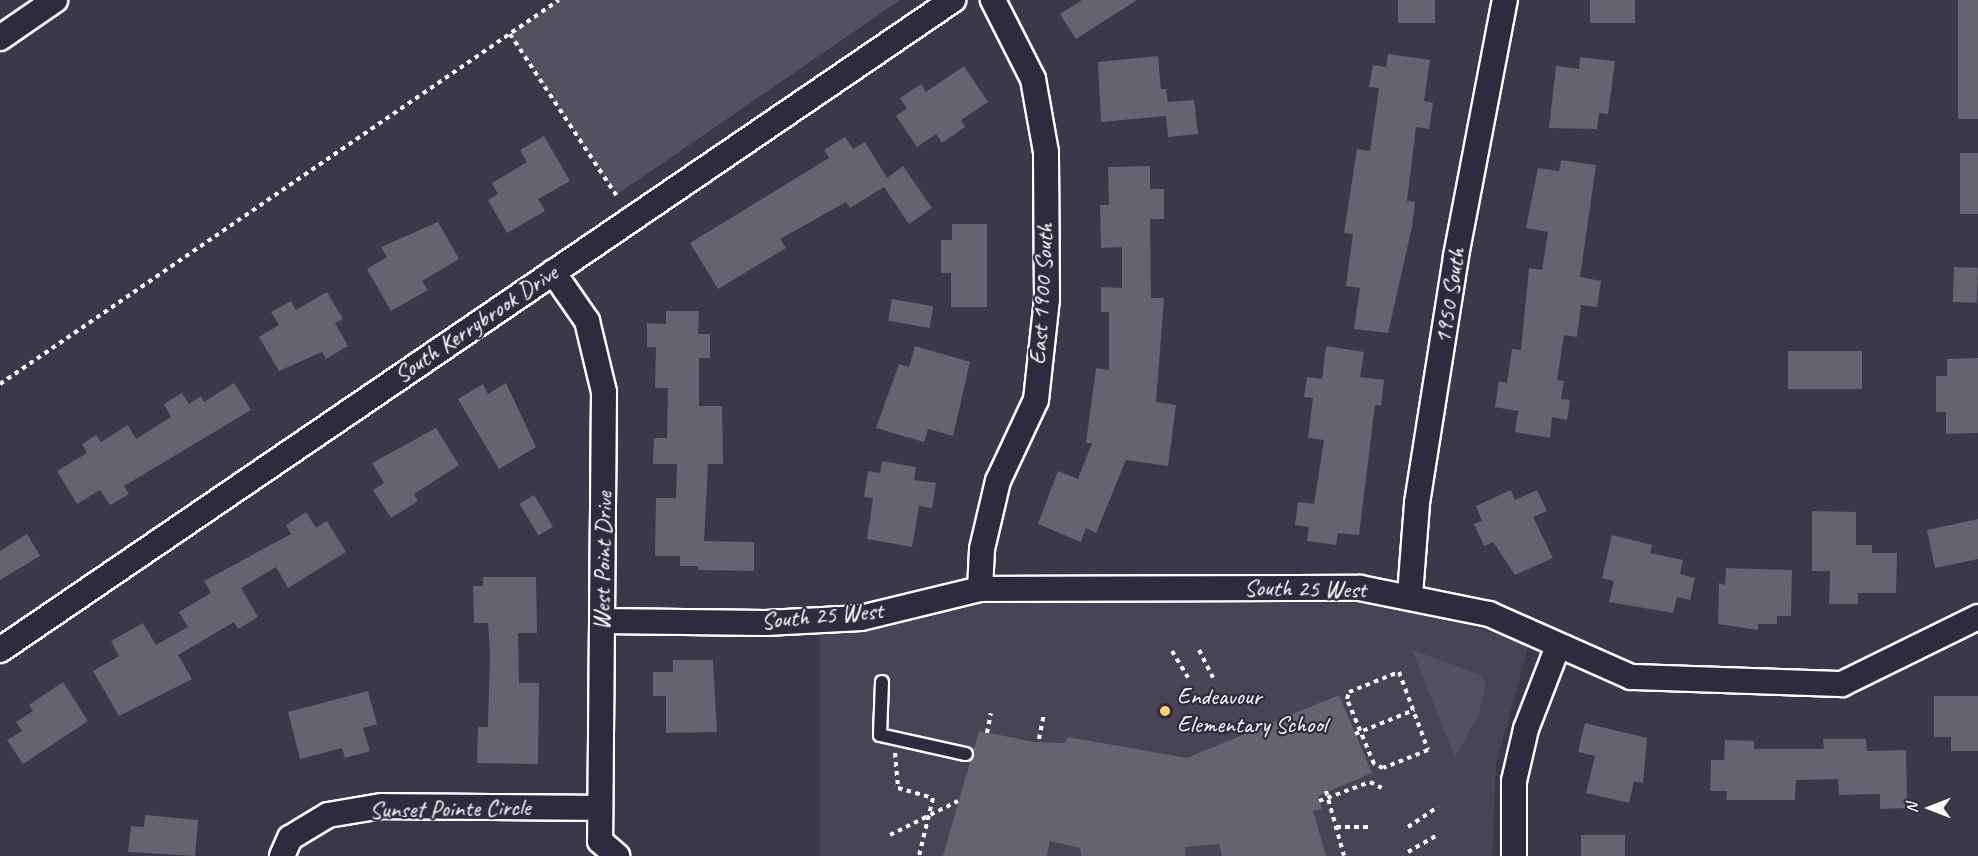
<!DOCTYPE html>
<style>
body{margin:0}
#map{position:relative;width:1978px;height:856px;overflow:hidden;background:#3c3749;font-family:Caveat,sans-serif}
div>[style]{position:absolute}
.built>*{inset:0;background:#494455}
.green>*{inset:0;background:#555060}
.building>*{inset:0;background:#666270;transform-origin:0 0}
.path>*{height:4px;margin-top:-2px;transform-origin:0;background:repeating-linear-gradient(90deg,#fff 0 4.5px,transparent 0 9px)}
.roads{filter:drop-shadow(2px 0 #fff) drop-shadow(-2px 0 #fff) drop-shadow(0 2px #fff) drop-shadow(0 -2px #fff)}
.lane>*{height:12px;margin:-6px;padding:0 6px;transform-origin:6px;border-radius:6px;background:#2f2a3d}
.street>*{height:24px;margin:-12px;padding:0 12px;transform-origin:12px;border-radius:12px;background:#2f2a3d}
.dots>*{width:16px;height:16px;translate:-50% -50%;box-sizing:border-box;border:3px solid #2f2a3d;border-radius:50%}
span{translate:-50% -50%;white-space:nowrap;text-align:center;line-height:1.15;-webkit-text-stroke:4.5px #2f2a3d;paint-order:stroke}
.street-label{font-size:24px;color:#fff}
.poi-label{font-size:24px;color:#fff}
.left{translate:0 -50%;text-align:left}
.north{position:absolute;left:1900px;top:778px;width:60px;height:60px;-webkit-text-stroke:4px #2f2a3d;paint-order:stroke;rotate:270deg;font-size:16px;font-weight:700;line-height:24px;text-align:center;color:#fff}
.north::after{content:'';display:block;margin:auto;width:21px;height:27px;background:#fff;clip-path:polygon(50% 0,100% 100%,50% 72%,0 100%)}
</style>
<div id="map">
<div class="built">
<div style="clip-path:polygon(947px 603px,1363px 603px,1448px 619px,1529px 644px,1496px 764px,1492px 856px,820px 856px,820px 632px,860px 629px)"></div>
</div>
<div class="green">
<div style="clip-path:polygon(559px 0,900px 0,616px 195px,510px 34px)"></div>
<div style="clip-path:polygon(1412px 650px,1479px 674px,1486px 684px,1478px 716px,1455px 757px)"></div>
</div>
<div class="building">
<div style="clip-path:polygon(1082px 0,1137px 0,1076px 39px,1060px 14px)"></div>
<div style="left:1398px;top:0;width:37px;height:23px"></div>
<div style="left:1590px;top:0;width:45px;height:23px"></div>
<div style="left:1958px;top:0;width:20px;height:119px"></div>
<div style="clip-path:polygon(1388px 54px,1430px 60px,1424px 101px,1433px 103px,1429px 129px,1416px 127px,1407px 201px,1415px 202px,1412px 227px,1388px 333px,1354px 329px,1360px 288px,1346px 286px,1353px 234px,1344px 233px,1357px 149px,1370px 151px,1379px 88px,1369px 87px,1373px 65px,1386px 67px)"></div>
<div style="clip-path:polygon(1158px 56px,1161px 89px,1166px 89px,1168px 102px,1194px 100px,1198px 134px,1168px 137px,1166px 116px,1101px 122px,1098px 62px)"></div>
<div style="clip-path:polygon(1580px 57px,1615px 61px,1608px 114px,1599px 113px,1597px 129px,1549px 128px,1556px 66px,1579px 69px)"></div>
<div style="clip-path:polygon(964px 66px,988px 102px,961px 120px,965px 127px,942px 143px,936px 134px,917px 147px,896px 116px,907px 108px,900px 98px,921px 84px,926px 92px)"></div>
<div style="clip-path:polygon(544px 136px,570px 181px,538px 199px,545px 211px,507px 233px,488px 200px,498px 194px,492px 183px,527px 162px,520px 150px)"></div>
<div style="clip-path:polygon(845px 137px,853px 149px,865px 142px,887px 178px,903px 166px,932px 208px,909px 224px,884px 187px,850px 208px,846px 202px,780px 239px,786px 248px,718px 289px,690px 243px,829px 158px,824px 150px)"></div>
<div style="left:1960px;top:153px;width:18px;height:61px"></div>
<div style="clip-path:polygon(1561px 160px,1596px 165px,1580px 277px,1601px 281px,1597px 307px,1581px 305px,1577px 337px,1564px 335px,1557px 380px,1564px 381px,1561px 399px,1570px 400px,1567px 420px,1552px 417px,1550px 438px,1515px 432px,1518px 411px,1495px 407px,1499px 381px,1507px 383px,1512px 349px,1521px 350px,1529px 268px,1542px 270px,1548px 232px,1526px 228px,1538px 168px,1559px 171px)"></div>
<div style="clip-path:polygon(1150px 166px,1150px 189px,1164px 189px,1164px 219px,1150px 219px,1151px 298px,1164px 298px,1156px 402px,1176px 405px,1168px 466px,1126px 460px,1096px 533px,1086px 528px,1081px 542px,1038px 524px,1058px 471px,1078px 479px,1092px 443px,1086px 443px,1096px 368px,1109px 370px,1109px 312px,1101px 312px,1101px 287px,1122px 288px,1122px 247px,1101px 248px,1100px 205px,1109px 205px,1108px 167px)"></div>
<div style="clip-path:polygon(438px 222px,459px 259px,422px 281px,428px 290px,391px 311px,367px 269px,387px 257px,381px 247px)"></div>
<div style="clip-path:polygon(952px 224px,987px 224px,987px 307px,951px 307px,951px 273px,941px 273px,941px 240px,952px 240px)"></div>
<div style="left:1954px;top:267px;width:24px;height:35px;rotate:2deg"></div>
<div style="clip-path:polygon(327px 292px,343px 319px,335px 323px,348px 346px,326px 359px,322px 352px,279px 371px,259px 337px,279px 325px,271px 312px,291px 301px,296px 310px)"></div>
<div style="left:892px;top:299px;width:42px;height:22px;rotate:10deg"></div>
<div style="clip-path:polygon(666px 311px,699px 311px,698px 334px,710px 334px,710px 358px,699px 358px,699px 406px,722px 406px,723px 464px,708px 464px,704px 541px,754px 542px,754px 571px,698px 570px,698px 566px,680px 566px,680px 556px,655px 556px,656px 498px,676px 498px,677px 464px,653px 464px,654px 438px,667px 438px,668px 388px,655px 388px,656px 347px,647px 347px,647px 323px,666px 324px)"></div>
<div style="clip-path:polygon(915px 346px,970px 362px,953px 436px,928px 429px,924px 442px,876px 428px,899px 364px,909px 367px)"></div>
<div style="clip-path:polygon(1326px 346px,1364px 352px,1360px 377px,1384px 380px,1381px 406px,1375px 405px,1359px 535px,1338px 533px,1336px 545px,1307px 541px,1309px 527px,1295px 525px,1298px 502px,1314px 504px,1324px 440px,1308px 438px,1313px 398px,1304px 397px,1307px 377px,1322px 379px)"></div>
<div style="left:1862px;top:351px;width:38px;height:74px;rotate:90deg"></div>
<div style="clip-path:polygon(1978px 358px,1978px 433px,1946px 434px,1946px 412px,1936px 412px,1936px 376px,1947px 376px,1947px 359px)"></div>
<div style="clip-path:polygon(234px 383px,251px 410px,124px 486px,129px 494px,110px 505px,100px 490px,77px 504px,57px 471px,87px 453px,82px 444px,96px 435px,101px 442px,128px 425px,136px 439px,171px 417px,164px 404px,182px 393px,189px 404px,201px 396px,204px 402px)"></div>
<div style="clip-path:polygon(506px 383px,536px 447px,499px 469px,458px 399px,483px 384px,488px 394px)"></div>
<div style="clip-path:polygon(436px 428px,459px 465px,414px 494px,418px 501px,391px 518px,373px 490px,384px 483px,372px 463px)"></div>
<div style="clip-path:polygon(882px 461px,916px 467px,914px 480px,936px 483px,932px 508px,919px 506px,912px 547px,867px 539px,873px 498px,864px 497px,868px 471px,880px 473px)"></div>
<div style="clip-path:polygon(1511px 490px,1515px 500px,1537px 490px,1547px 511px,1533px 517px,1553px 558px,1515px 575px,1493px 542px,1484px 546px,1474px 524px,1482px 521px,1476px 506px)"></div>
<div style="left:534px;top:495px;width:37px;height:17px;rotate:59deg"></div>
<div style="clip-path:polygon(1812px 511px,1856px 512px,1856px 545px,1872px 545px,1872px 553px,1897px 553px,1896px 593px,1858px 593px,1858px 604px,1829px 604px,1830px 571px,1812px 571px)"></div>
<div style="clip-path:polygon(306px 512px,316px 528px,327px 521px,346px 552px,288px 588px,276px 567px,241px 588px,258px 617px,238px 629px,234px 622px,178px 655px,192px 679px,119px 716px,93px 671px,119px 656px,111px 641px,143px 623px,156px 645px,188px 627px,179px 612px,211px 593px,204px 581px,291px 534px,286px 525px)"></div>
<div style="clip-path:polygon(1978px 519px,1978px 559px,1935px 568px,1927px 530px)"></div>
<div style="clip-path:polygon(27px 534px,40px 556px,0 580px,0 551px)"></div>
<div style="clip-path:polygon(1612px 535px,1652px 545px,1650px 553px,1683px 560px,1680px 574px,1695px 578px,1690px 600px,1677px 597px,1673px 613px,1609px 602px,1614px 581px,1602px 578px)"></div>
<div style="clip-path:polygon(1726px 568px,1792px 570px,1791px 616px,1777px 616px,1777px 624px,1758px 624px,1758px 630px,1718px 624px,1719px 583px,1725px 585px)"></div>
<div style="clip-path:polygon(483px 577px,536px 577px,537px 633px,518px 633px,519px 683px,539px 683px,538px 764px,477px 763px,478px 727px,488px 727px,490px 655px,488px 623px,474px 623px,473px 586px,483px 586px)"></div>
<div style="clip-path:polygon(673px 660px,713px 660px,717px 732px,666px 733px,666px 696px,653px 696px,653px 672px,673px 672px)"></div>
<div style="clip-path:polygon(63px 682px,88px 721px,23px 764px,7px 740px,22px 731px,16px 722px,33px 711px,29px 705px)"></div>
<div style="clip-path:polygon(368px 691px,377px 724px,363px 728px,370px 751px,345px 758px,342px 748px,300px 759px,288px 712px)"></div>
<div style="clip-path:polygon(1339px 695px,1372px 773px,1318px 796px,1322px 809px,1313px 811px,1326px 856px,1222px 856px,1219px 844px,1185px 847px,1185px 856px,1081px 856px,1080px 848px,1050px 841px,1047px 856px,943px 856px,979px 731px,1034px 742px,1065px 743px,1068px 737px,1187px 758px)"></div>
<div style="clip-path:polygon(1934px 696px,1978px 696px,1978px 751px,1951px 751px,1951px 737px,1934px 737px)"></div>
<div style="clip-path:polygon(1585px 723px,1647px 738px,1643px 783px,1634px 781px,1629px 803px,1586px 793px,1595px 756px,1578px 752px)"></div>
<div style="clip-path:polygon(1823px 739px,1866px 739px,1867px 751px,1906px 750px,1907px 808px,1880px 809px,1880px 794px,1839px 795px,1838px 779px,1796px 780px,1795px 800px,1726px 800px,1727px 791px,1710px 791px,1711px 760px,1724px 760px,1725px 740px,1754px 741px,1754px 749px,1824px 749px)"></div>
<div style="clip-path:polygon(145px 815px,198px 820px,195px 856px,128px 852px,131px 826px,144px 827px)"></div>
<div style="left:1581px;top:835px;width:44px;height:21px"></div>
</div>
<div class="path">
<div style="left:510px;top:34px;width:193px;rotate:56.6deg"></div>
<div style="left:0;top:384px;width:678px;rotate:-34.49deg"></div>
<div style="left:1199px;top:650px;width:31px;rotate:63deg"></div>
<div style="left:1172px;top:651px;width:31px;rotate:59deg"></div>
<div style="left:1399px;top:672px;width:83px;rotate:69.6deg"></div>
<div style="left:1428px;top:750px;width:48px;rotate:158.2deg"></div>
<div style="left:1383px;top:768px;width:10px;rotate:-156deg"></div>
<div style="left:1374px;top:764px;width:70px;rotate:-112.6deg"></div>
<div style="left:1347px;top:699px;width:7px;rotate:-74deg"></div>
<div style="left:1349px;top:692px;width:54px;rotate:-21.8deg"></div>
<div style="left:987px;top:733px;width:20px;rotate:-79deg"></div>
<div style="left:1355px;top:734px;width:64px;rotate:-22.1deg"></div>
<div style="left:1039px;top:739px;width:25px;rotate:-79deg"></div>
<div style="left:895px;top:753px;width:35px;rotate:85deg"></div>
<div style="left:898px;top:788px;width:36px;rotate:16deg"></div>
<div style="left:933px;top:798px;width:60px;rotate:103.6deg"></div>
<div style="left:1326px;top:791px;width:67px;rotate:74.5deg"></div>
<div style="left:1319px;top:801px;width:54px;rotate:-20.4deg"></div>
<div style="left:1370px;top:782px;width:13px;rotate:27deg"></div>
<div style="left:1336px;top:827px;width:35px"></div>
<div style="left:1408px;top:827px;width:36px;rotate:-34deg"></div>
<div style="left:890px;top:835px;width:76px;rotate:-26.6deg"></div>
<div style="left:1408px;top:852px;width:34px;rotate:-30deg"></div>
</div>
<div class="roads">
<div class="lane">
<div style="left:882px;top:682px;width:53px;rotate:92.2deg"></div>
<div style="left:880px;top:735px;width:88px;rotate:12.5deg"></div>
</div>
<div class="street">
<div style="left:0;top:38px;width:67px;rotate:-34.6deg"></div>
<div style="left:553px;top:272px;width:60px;rotate:55.2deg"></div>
<div style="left:587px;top:321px;width:73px;rotate:76.5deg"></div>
<div style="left:604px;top:392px;width:449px;rotate:90.5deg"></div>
<div style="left:600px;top:841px;width:23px;rotate:41deg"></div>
<div style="left:980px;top:589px;width:40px;rotate:-87.1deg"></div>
<div style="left:982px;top:549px;width:70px;rotate:-76.8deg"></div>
<div style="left:998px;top:481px;width:89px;rotate:-64.9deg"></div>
<div style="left:1036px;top:400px;width:102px;rotate:-83.8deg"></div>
<div style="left:1047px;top:299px;width:147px;rotate:-90.4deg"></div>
<div style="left:1046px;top:152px;width:74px;rotate:-100.1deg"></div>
<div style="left:1033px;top:79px;width:89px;rotate:-116.9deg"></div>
<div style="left:1410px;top:595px;width:92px;rotate:-85.6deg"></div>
<div style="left:1417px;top:503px;width:250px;rotate:-81deg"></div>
<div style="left:1456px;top:256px;width:261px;rotate:-79.2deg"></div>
<div style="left:602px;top:621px;width:164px;rotate:0.7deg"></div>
<div style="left:766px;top:623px;width:95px;rotate:-3deg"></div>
<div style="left:861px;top:618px;width:122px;rotate:-13.7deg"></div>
<div style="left:980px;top:589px;width:380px;rotate:-0.2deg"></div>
<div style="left:1360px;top:588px;width:132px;rotate:11.4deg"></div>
<div style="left:1489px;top:614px;width:155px;rotate:23.9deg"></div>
<div style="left:1631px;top:677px;width:211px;rotate:1.9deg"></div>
<div style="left:1842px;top:684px;width:152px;rotate:-26.2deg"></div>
<div style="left:0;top:650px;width:1154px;rotate:-34.3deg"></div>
<div style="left:282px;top:856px;width:20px;rotate:-66deg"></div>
<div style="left:290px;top:838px;width:44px;rotate:-31.2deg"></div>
<div style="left:328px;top:815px;width:55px;rotate:-9.5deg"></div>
<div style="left:382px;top:806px;width:218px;rotate:0.5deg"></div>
<div style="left:1514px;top:856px;width:75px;rotate:-90deg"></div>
<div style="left:1514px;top:781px;width:53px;rotate:-77deg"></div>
<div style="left:1526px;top:729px;width:89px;rotate:-68.9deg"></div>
</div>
</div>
<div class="dots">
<div style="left:1165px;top:711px;background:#ffd166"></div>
</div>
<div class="street-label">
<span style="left:1042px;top:294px;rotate:-87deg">East 1900 South</span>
<span style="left:1450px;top:296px;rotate:-81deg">1950 South</span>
<span style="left:476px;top:324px;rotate:-34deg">South Kerrybrook Drive</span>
<span style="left:603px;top:561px;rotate:-89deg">West Point Drive</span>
<span style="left:1305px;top:589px;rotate:1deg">South 25 West</span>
<span style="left:822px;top:616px;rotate:-5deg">South 25 West</span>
<span style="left:450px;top:809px;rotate:-1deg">Sunset Pointe Circle</span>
</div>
<div class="poi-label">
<span class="left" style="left:1177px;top:711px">Endeavour<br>Elementary School</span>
</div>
<div class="north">N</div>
</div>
